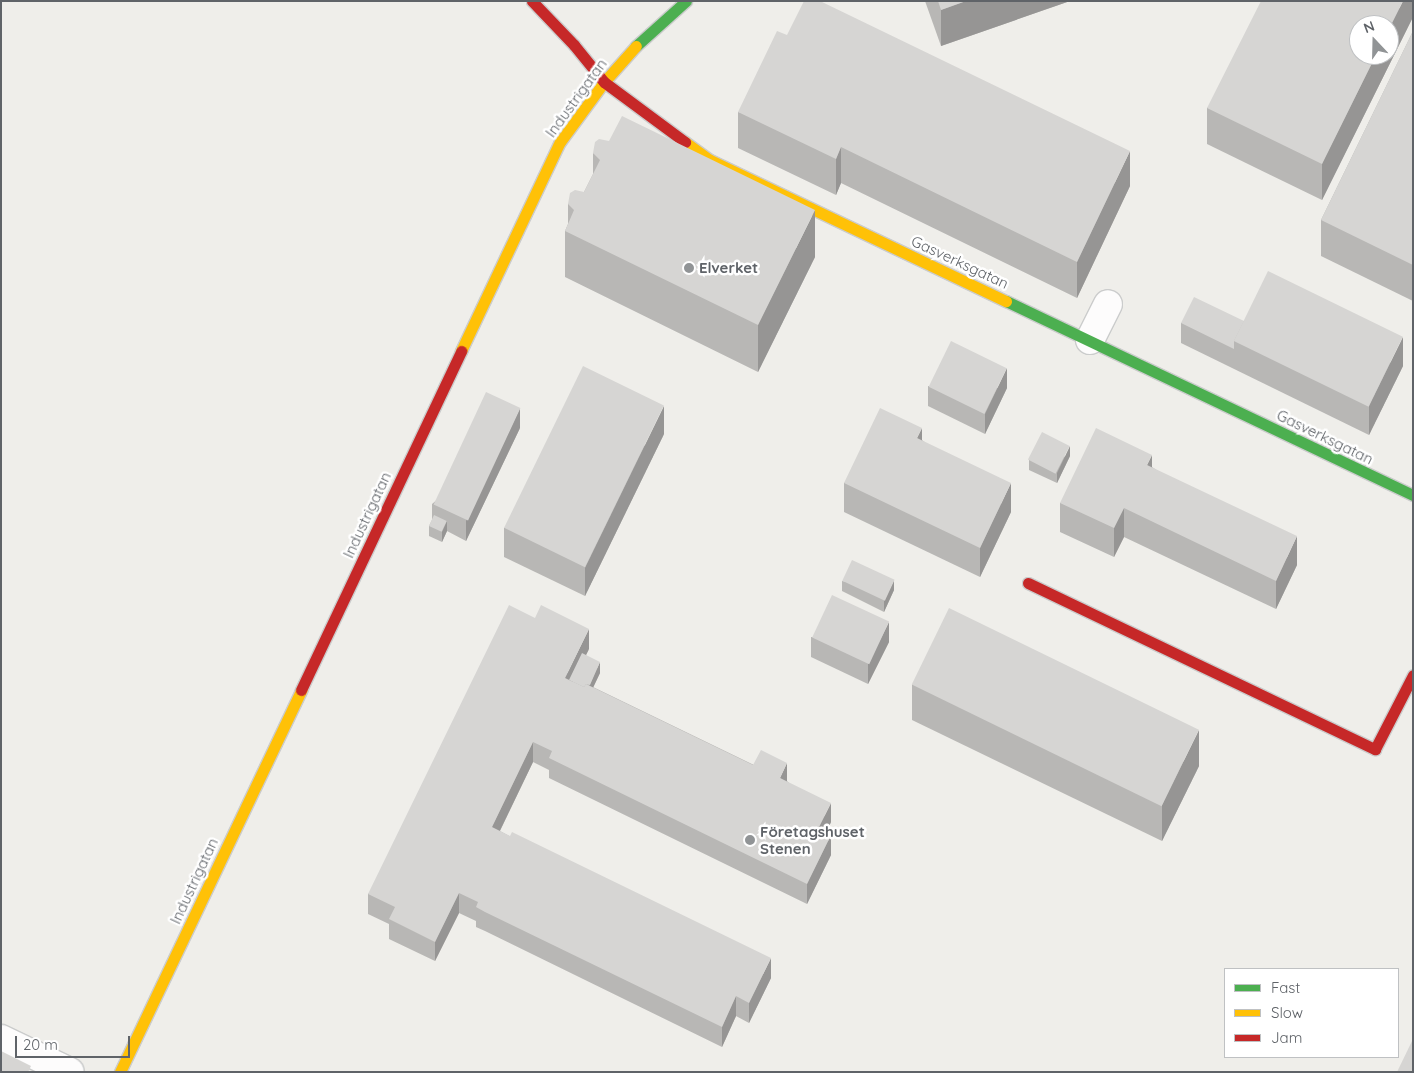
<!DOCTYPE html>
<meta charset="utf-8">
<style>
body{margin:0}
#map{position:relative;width:1414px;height:1073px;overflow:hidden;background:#efeeea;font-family:Quicksand,sans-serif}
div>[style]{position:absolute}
.roads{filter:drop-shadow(1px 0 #cbcccc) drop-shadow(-1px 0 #cbcccc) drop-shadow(0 1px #cbcccc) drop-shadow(0 -1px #cbcccc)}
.street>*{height:28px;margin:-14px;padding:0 14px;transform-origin:14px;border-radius:14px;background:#fdfcfc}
.fast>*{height:11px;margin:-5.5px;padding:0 5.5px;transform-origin:5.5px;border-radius:5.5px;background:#4caf50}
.slow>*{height:11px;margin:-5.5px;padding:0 5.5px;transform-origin:5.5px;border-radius:5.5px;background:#ffc107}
.jam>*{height:11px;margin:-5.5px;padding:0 5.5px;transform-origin:5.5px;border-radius:5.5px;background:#c62828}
.wall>*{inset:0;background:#b8b7b5}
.shaded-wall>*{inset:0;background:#969594}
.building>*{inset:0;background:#d6d5d3;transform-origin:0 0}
.dots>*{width:14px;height:14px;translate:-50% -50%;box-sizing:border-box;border:2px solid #fff;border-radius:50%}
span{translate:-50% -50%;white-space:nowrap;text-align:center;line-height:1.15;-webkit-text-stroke:5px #fff;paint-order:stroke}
.street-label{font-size:15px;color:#5f6368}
.poi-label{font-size:15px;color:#5f6368;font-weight:700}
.left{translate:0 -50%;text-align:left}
.frame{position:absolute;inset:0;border:2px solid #5f6368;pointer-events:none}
.legend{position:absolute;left:1224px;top:968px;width:175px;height:90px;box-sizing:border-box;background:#fff;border:1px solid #bfc1c3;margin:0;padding:6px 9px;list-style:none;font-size:15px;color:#5f6368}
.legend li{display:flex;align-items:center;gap:10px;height:25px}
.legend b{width:25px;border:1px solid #bfc1c3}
.north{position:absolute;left:1349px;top:15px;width:50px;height:50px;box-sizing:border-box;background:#fff;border:1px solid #bfc1c3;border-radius:50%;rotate:339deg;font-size:14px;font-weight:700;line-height:20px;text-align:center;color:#5f6368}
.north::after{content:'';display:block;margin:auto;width:18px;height:22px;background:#919496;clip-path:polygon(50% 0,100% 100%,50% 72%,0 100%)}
.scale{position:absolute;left:15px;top:1036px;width:115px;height:22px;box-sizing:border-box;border:2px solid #5f6368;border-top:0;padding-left:6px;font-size:15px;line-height:18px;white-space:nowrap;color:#5f6368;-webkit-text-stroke:4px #fff;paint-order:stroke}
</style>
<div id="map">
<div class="roads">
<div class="street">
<div style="left:1090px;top:340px;width:40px;rotate:-63.4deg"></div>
<div style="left:1px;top:1039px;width:76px;rotate:25.6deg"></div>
</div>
<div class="fast">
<div style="left:636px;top:46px;width:67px;rotate:-42deg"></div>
<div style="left:1006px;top:301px;width:451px;rotate:25.5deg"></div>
</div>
<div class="slow">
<div style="left:685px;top:142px;width:31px;rotate:36deg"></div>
<div style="left:710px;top:160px;width:328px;rotate:25.5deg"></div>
<div style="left:461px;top:351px;width:231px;rotate:-64.7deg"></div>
<div style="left:560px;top:142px;width:74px;rotate:-53.7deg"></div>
<div style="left:604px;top:82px;width:48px;rotate:-48.4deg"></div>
<div style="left:120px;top:1072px;width:423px;rotate:-64.6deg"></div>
</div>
<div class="jam">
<div style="left:532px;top:1px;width:61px;rotate:46.3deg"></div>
<div style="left:574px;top:45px;width:48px;rotate:51deg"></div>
<div style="left:604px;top:82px;width:101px;rotate:36.5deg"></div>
<div style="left:1028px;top:583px;width:385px;rotate:25.6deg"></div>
<div style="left:1375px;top:749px;width:83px;rotate:-62.8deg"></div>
<div style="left:301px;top:690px;width:375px;rotate:-64.7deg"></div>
</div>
</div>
<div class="wall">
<div style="clip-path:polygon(925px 1px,1070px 1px,941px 46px)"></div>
<div style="clip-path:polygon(1413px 1px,1413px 17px,1322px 200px,1207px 144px,1207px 108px)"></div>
<div style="clip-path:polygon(1413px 31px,1413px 301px,1321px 256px,1321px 220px)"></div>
<div style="clip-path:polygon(738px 112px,1130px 186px,1077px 298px,841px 183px,836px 195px,738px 148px)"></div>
<div style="clip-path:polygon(593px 153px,815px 257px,758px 372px,565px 277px,565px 231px,568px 224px,568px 204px,584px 192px,593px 174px)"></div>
<div style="clip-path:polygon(1244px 321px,1403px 366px,1369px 435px,1181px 343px,1181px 323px)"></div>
<div style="clip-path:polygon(928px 386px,1007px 388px,985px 434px,928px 406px)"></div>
<div style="clip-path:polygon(520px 428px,466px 541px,447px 531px,442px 542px,429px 536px,429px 526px,432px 520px,432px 504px)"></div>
<div style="clip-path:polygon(664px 434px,585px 596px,504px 557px,504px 528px)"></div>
<div style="clip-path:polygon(922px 440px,1011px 512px,980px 577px,844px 512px,844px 483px)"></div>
<div style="clip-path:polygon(1070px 456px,1057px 483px,1029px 470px,1029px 460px)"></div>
<div style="clip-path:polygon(1152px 467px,1297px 565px,1276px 609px,1124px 537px,1114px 557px,1060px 532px,1060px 503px)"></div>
<div style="clip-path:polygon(842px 581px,894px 590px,884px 612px,842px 591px)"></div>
<div style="clip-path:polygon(811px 637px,889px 642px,868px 684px,811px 657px)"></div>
<div style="clip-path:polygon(589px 649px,586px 655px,600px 673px,593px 687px,787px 781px,831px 822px,826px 833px,831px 855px,807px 904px,549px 778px,549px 770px,533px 762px,500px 831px,771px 978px,749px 1023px,736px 1016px,722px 1047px,485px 931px,476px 927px,476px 921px,459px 913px,435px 961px,389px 939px,389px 924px,368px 914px,368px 894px)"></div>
<div style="clip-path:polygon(912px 684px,1199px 766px,1162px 841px,912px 720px)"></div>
</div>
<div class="shaded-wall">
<div style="clip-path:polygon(966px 1px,1070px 1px,941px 46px,941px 10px)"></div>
<div style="clip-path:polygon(1403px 1px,1413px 1px,1413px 17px,1322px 200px,1322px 164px,1376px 55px,1389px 55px,1389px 29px)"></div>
<div style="clip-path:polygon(841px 147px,841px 183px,836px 195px,836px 159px)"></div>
<div style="clip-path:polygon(1130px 151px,1130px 186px,1077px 298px,1077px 262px)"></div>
<div style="clip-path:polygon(815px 210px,815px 257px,758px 372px,758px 325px)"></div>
<div style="clip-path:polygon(1403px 337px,1403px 366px,1369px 435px,1369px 406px)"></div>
<div style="clip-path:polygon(1007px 368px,1007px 388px,985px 434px,985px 414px)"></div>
<div style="clip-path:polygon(664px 406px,664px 434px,585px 596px,585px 568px)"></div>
<div style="clip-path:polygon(520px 408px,520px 428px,466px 541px,466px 521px)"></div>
<div style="clip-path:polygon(922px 428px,922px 457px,917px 438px)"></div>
<div style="clip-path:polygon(1070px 446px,1070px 456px,1057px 483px,1057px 473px)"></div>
<div style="clip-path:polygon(1152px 455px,1152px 484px,1147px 465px)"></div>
<div style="clip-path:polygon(1011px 483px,1011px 512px,980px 577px,980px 548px)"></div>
<div style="clip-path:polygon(1124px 508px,1124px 537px,1114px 557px,1114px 528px)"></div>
<div style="clip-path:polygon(447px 521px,447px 531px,442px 542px,442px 532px)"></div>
<div style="clip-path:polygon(1297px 536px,1297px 565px,1276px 609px,1276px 581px)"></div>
<div style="clip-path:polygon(894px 580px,894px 590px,884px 612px,884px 601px)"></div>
<div style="clip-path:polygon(889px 622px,889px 642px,868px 684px,868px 664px)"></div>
<div style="clip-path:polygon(589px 629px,589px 649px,569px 689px,565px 678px)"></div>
<div style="clip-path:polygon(600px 662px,600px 673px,584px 707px,584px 697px)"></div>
<div style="clip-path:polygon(1199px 730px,1199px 766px,1162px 841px,1162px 805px)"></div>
<div style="clip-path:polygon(533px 742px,533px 762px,492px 847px,492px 827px)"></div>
<div style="clip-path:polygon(787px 763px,787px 783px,780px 778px)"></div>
<div style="clip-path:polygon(831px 803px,831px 822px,818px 849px,818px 829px)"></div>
<div style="clip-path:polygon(831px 835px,831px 855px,807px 904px,807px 884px)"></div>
<div style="clip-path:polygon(459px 893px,459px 913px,435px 961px,435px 942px)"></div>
<div style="clip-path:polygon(771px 958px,771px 978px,749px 1023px,749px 1003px)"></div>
<div style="clip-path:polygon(736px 996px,736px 1016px,722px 1047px,722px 1027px)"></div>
</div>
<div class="building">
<div style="clip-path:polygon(804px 1px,820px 1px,1130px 151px,1077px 262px,841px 147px,836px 159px,738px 112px,777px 31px,787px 35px)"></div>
<div style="clip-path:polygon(938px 1px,966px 1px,941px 10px)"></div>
<div style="clip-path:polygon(1261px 1px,1403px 1px,1389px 29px,1389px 25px,1359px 25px,1359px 55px,1376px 55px,1322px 164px,1207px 108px)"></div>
<div style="clip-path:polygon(1413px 31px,1413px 265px,1321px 220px)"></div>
<div style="clip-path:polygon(622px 116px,815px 210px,758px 325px,565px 231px,574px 210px,568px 204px,570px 193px,575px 190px,584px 192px,600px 160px,593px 153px,595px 142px,599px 139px,609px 141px)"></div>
<div style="left:1268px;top:271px;width:150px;height:78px;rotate:26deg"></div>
<div style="clip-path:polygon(1194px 297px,1244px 321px,1234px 341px,1234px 349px,1181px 323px)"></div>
<div style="left:951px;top:341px;width:62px;height:51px;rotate:26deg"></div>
<div style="left:583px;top:366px;width:90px;height:180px;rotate:26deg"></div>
<div style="left:486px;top:392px;width:38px;height:124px;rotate:25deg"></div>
<div style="clip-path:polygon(880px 408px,922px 428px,917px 438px,1011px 483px,980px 548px,844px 483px)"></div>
<div style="clip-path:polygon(1096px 428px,1152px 455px,1147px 465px,1297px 536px,1276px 581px,1124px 508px,1114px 528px,1060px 503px)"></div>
<div style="left:1042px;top:432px;width:31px;height:31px;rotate:27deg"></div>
<div style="left:434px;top:515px;width:14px;height:12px;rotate:25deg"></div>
<div style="left:852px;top:560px;width:47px;height:23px;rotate:25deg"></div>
<div style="left:832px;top:595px;width:63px;height:47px;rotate:25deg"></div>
<div style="clip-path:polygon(509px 605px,535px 618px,541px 605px,589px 629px,565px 678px,584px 687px,586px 684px,753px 765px,761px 750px,787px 763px,780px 778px,831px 803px,818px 829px,831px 835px,807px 884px,549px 758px,552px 751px,533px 742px,492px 827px,510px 836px,512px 832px,771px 958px,749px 1003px,736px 996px,722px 1027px,485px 912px,476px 907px,478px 902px,459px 893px,435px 942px,389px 919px,395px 907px,368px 894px)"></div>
<div style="left:949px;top:608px;width:278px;height:85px;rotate:26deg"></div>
<div style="clip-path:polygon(582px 653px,600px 662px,590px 685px,586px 684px,584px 687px,569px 680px)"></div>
<div style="clip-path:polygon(1413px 1039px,1413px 1072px,1397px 1072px)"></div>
<div style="clip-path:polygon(1px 1051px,31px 1066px,28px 1072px,1px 1072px)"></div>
</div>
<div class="dots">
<div style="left:689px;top:268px;background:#919496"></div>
<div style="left:750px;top:840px;background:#919496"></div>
</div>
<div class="street-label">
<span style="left:576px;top:98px;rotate:-54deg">Industrigatan</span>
<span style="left:960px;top:262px;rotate:25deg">Gasverksgatan</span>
<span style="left:1325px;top:437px;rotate:26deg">Gasverksgatan</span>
<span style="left:367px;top:515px;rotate:-65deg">Industrigatan</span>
<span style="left:194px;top:881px;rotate:-65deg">Industrigatan</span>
</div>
<div class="poi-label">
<span class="left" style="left:699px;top:268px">Elverket</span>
<span class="left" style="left:760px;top:840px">Företagshuset<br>Stenen</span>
</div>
<div class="frame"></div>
<ul class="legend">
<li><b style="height:6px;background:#4caf50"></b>Fast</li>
<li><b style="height:6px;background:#ffc107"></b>Slow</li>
<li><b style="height:6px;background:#c62828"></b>Jam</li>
</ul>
<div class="north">N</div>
<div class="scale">20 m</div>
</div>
